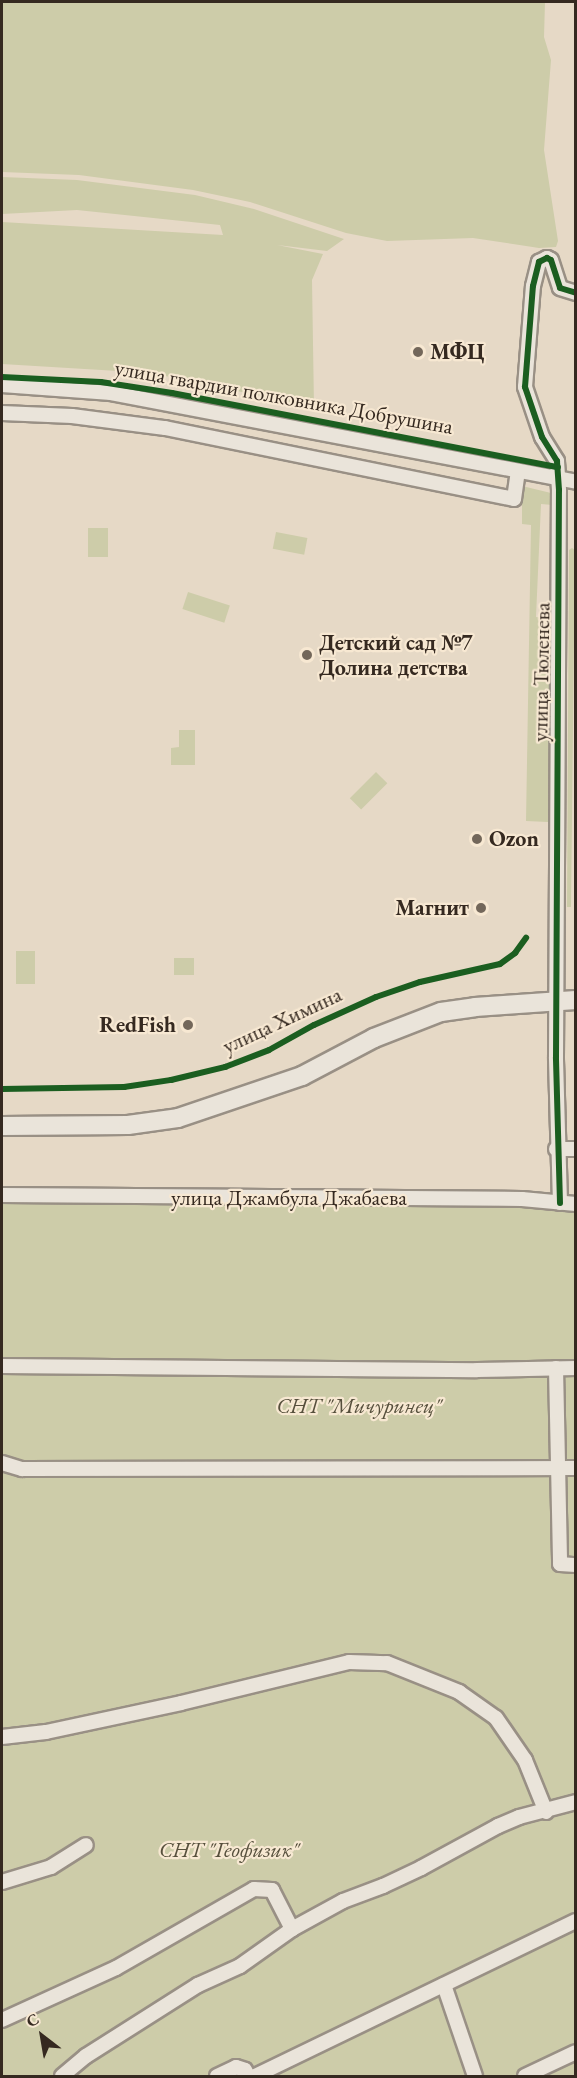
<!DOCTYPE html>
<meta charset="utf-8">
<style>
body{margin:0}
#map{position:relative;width:577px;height:2078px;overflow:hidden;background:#e6d9c6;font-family:"EB Garamond",serif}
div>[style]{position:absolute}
.green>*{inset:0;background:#cdcca9;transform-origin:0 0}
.roads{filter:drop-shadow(2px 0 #999085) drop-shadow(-2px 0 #999085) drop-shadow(0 2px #999085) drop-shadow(0 -2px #999085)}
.street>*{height:14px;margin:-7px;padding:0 7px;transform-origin:7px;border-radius:7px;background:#eae4da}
.secondary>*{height:18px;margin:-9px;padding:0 9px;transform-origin:9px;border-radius:9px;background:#eae4da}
.cycleway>*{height:6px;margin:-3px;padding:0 3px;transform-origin:3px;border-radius:3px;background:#1b5e20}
.dots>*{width:16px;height:16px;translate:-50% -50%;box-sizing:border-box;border:3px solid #f7e8d2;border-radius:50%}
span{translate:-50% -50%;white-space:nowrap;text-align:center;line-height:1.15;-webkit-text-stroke:4.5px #f7e8d2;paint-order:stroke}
.poi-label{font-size:22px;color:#352920;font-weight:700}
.left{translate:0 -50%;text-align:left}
.right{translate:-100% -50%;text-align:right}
.street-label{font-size:22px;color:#352920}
.park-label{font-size:22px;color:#564f3c;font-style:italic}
.frame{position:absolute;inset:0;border:3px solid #352920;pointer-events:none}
.north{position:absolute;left:12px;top:2006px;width:60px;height:60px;-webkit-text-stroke:4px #f7e8d2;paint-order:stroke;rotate:329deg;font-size:16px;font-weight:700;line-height:24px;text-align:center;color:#352920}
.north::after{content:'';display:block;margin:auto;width:21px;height:27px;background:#352920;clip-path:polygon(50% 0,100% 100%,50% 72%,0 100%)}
</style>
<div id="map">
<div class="green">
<div style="clip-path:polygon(2px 2px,545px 2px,544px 37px,551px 60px,544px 150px,558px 241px,556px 247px,539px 248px,473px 238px,387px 241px,346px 233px,250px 202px,193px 190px,79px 175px,2px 172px)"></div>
<div style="clip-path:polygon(2px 177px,77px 180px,195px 195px,254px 209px,344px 239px,327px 251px,277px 245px,323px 254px,312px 280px,314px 407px,151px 373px,2px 364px,2px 222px,223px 235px,220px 225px,77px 210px,2px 214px)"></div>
<div style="clip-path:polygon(522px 486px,551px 493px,553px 505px,541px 504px,536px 617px,546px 618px,551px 653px,548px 822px,526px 821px,531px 525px,522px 524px)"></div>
<div style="left:108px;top:528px;width:29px;height:20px;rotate:90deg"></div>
<div style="left:276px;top:532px;width:32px;height:17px;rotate:11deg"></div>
<div style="clip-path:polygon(572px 548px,575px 550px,571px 907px,567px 907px,569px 550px)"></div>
<div style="left:188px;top:592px;width:44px;height:18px;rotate:18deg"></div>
<div style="clip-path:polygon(179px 730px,195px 730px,195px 765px,171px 765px,171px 748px,179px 747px)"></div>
<div style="left:376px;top:772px;width:16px;height:37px;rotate:45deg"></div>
<div style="left:16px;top:951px;width:19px;height:33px"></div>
<div style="left:174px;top:958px;width:20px;height:17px"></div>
<div style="clip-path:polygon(2px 1189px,380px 1191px,575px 1199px,575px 2076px,2px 2076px)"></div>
</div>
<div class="roads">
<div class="street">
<div style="left:2px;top:385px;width:109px;rotate:4.2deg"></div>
<div style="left:111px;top:393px;width:473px;rotate:10.8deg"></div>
<div style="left:2px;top:413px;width:70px;rotate:2.5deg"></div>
<div style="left:72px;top:416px;width:94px;rotate:7.4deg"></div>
<div style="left:165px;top:428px;width:356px;rotate:11.5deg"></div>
<div style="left:514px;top:499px;width:28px;rotate:-82deg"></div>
<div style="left:556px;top:1149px;width:20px"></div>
<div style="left:2px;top:1195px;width:520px;rotate:0.44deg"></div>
<div style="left:522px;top:1199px;width:54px;rotate:5.3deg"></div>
<div style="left:560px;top:1203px;width:146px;rotate:-91.6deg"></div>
<div style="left:556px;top:1057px;width:567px;rotate:-89.7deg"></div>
<div style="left:559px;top:490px;width:29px;rotate:-94deg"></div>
<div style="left:557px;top:461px;width:28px;rotate:-122deg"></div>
<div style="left:542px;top:437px;width:53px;rotate:-108.8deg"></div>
<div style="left:525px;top:387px;width:101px;rotate:-85.5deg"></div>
<div style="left:533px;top:286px;width:25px;rotate:-76deg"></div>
<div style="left:539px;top:262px;width:9px;rotate:-27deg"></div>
<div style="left:547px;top:258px;width:4px;rotate:27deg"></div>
<div style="left:551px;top:260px;width:29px;rotate:72deg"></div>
<div style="left:560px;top:288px;width:17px;rotate:17deg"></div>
<div style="left:2px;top:1366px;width:475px;rotate:0.5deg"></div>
<div style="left:477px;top:1370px;width:99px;rotate:-1.2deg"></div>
<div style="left:556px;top:1368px;width:196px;rotate:88.8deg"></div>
<div style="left:560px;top:1564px;width:16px;rotate:4deg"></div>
<div style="left:2px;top:1463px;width:21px;rotate:17deg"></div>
<div style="left:22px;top:1469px;width:554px;rotate:-0.1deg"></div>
<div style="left:2px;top:1737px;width:44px;rotate:-6.5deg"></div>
<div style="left:46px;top:1732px;width:138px;rotate:-12.1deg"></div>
<div style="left:181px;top:1703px;width:173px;rotate:-13.7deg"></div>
<div style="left:349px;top:1662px;width:38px;rotate:2deg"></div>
<div style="left:387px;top:1663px;width:78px;rotate:21.9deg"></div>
<div style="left:459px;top:1692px;width:45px;rotate:35.1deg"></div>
<div style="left:496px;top:1718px;width:51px;rotate:55.4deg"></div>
<div style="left:525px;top:1760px;width:56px;rotate:68deg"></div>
<div style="left:2px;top:1882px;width:51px;rotate:-17deg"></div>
<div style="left:51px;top:1867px;width:41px;rotate:-32.2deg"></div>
<div style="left:444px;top:1985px;width:96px;rotate:71.2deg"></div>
<div style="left:2px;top:2020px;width:125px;rotate:-24.5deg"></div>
<div style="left:116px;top:1968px;width:159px;rotate:-29.8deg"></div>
<div style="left:254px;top:1889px;width:18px;rotate:3deg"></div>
<div style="left:272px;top:1890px;width:44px;rotate:62.9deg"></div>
<div style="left:292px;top:1929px;width:58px;rotate:-28.8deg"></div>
<div style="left:343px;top:1901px;width:43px;rotate:-20.6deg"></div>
<div style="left:383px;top:1886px;width:42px;rotate:-25.3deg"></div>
<div style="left:421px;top:1868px;width:88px;rotate:-28.6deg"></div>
<div style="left:498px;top:1826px;width:23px;rotate:-23deg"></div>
<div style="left:519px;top:1817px;width:59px;rotate:-14.7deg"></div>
<div style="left:62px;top:2076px;width:31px;rotate:-40deg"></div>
<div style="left:86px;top:2056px;width:133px;rotate:-32.4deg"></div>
<div style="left:198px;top:1985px;width:46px;rotate:-24.3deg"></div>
<div style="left:240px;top:1966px;width:64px;rotate:-35.4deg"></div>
<div style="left:217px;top:2076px;width:21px;rotate:-25deg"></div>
<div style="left:236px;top:2067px;width:9px;rotate:18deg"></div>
<div style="left:245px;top:2070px;width:7px;rotate:63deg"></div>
<div style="left:255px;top:2076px;width:356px;rotate:-25.8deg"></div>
<div style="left:525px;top:2076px;width:56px;rotate:-25.2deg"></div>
</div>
<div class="secondary">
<div style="left:2px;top:1126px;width:126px;rotate:-0.5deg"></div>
<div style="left:128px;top:1125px;width:50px;rotate:-8deg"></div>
<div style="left:178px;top:1118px;width:131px;rotate:-18.7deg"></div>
<div style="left:302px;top:1076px;width:81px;rotate:-27.8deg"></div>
<div style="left:374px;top:1038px;width:72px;rotate:-21.2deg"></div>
<div style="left:441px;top:1012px;width:34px;rotate:-8deg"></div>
<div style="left:475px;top:1007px;width:101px;rotate:-4deg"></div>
</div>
</div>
<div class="cycleway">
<div style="left:2px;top:377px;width:99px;rotate:2.9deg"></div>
<div style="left:101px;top:382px;width:72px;rotate:8.8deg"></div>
<div style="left:172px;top:393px;width:393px;rotate:10.9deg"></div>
<div style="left:2px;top:1089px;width:122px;rotate:-0.9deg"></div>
<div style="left:124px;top:1087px;width:48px;rotate:-8.5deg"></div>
<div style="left:171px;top:1080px;width:56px;rotate:-13.5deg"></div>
<div style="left:225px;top:1067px;width:47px;rotate:-21.1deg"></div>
<div style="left:269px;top:1050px;width:51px;rotate:-29.1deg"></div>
<div style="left:314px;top:1025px;width:68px;rotate:-24.3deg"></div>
<div style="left:376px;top:997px;width:46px;rotate:-18.8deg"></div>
<div style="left:420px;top:982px;width:82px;rotate:-12.7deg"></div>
<div style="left:500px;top:964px;width:19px;rotate:-36deg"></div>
<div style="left:515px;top:953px;width:19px;rotate:-54deg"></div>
<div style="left:560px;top:1203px;width:146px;rotate:-91.6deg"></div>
<div style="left:556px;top:1057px;width:567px;rotate:-89.7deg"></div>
<div style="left:559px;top:490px;width:29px;rotate:-94deg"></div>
<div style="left:557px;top:461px;width:28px;rotate:-122deg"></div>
<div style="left:542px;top:437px;width:53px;rotate:-108.8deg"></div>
<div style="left:525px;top:387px;width:101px;rotate:-85.5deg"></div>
<div style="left:533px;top:286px;width:25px;rotate:-76deg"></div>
<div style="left:539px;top:262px;width:9px;rotate:-27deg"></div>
<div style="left:547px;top:258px;width:4px;rotate:27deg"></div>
<div style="left:551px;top:260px;width:29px;rotate:72deg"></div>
<div style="left:560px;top:288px;width:17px;rotate:17deg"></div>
</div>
<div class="dots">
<div style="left:418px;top:352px;background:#73675a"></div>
<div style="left:307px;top:655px;background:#73675a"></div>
<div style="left:477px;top:839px;background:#73675a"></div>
<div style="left:481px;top:908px;background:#73675a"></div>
<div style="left:188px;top:1025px;background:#73675a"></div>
</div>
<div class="poi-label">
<span class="left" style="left:430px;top:352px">МФЦ</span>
<span class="left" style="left:319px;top:655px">Детский сад №7<br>Долина детства</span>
<span class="left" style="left:489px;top:839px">Ozon</span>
<span class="right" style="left:469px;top:908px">Магнит</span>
<span class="right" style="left:176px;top:1025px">RedFish</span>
</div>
<div class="street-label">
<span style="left:284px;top:397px;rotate:10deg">улица гвардии полковника Добрушина</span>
<span style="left:541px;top:672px;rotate:-89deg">улица Тюленева</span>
<span style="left:282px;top:1020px;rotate:-25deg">улица Химина</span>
<span style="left:289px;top:1198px">улица Джамбула Джабаева</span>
</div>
<div class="park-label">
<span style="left:359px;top:1406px">СНТ "Мичуринец"</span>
<span style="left:229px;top:1850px">СНТ "Геофизик"</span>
</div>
<div class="frame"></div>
<div class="north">С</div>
</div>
